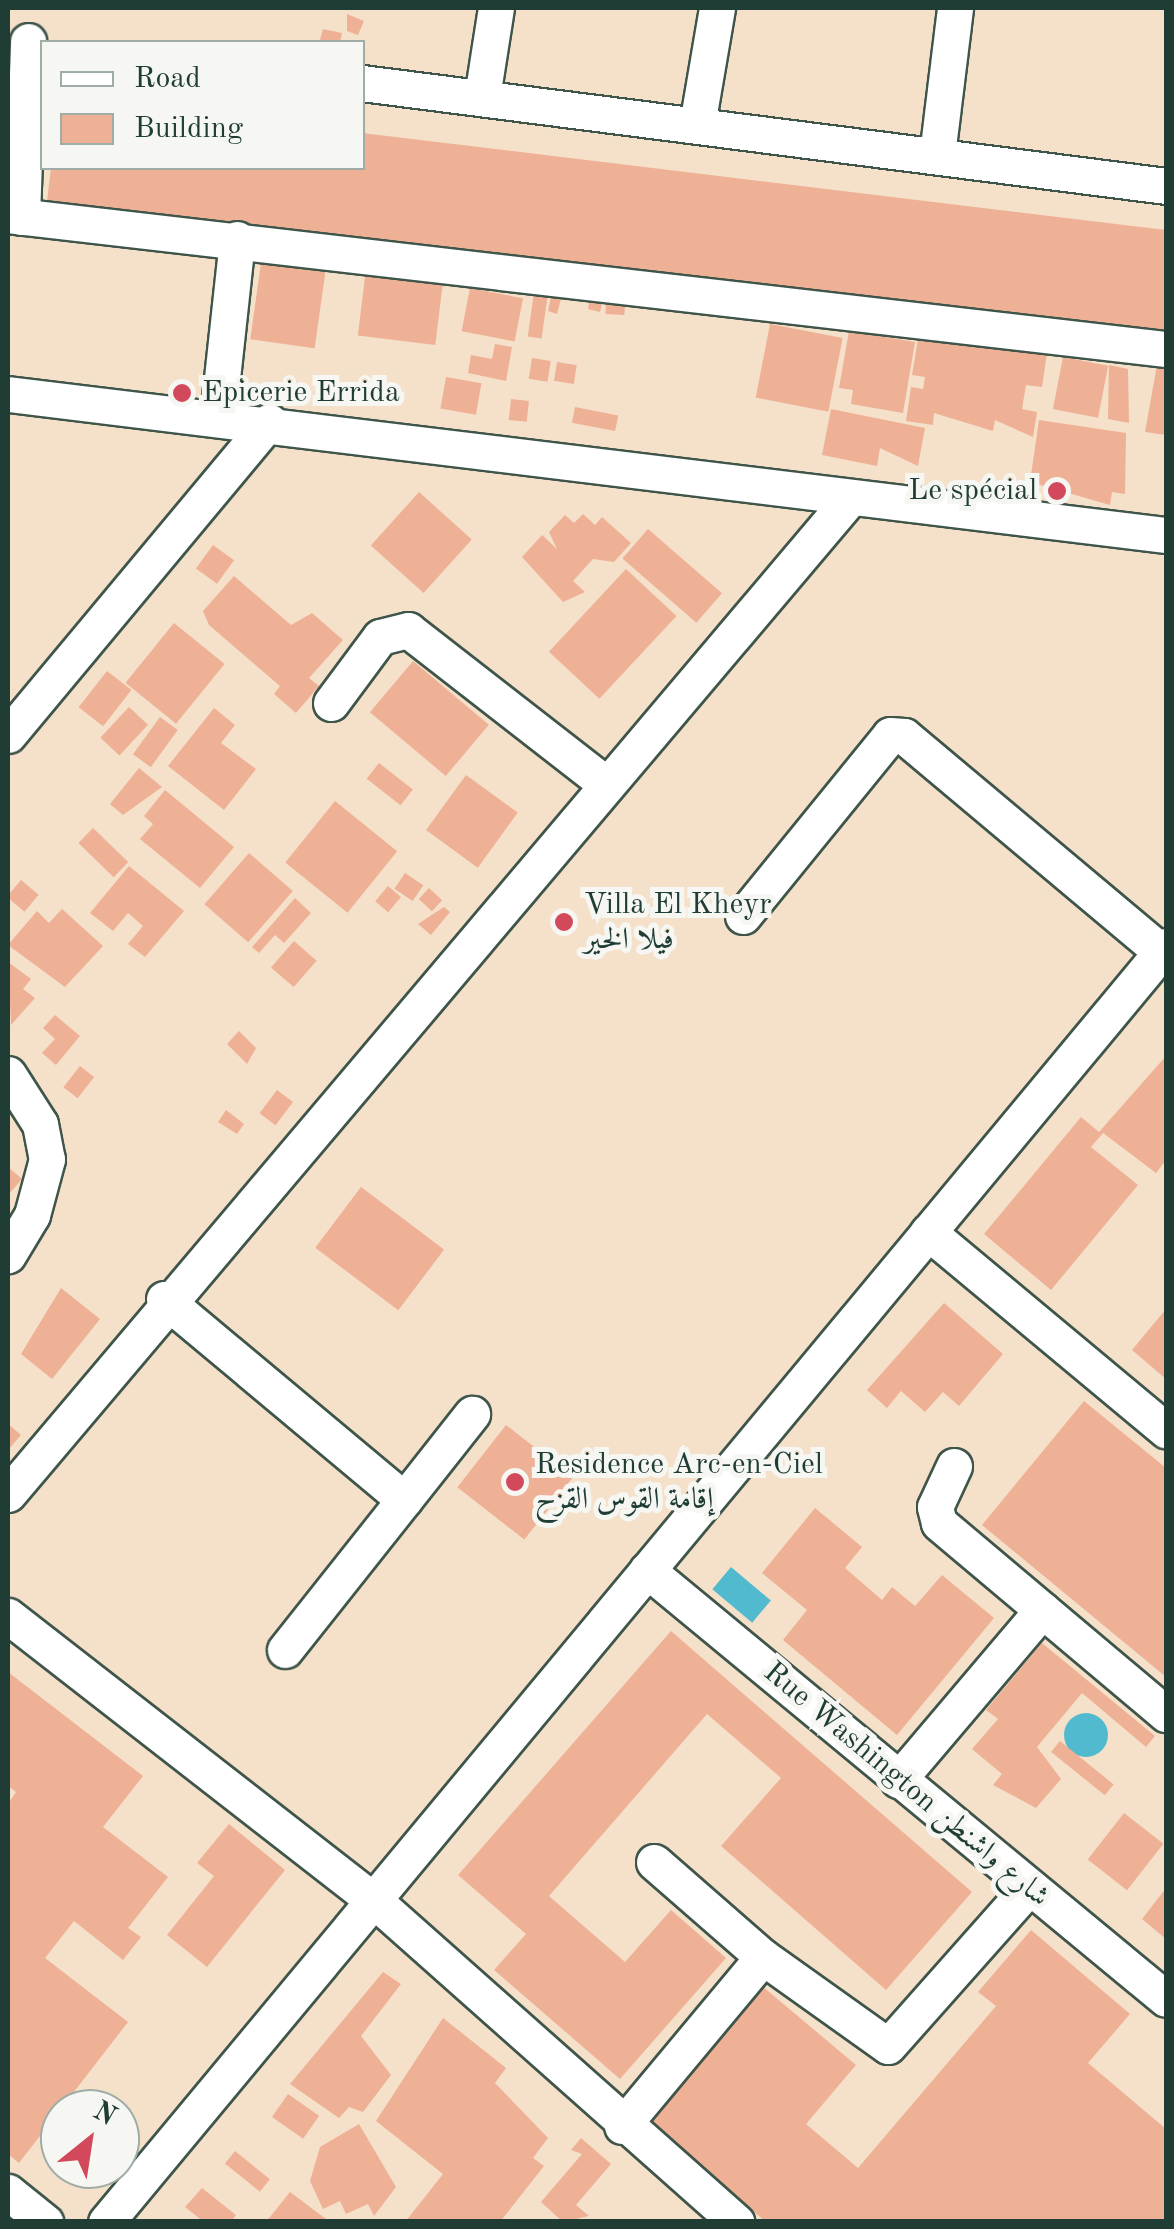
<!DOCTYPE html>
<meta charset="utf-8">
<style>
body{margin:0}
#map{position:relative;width:1174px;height:2229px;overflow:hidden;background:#f5e0c9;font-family:"Old Standard TT",Amiri,serif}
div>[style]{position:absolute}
.water>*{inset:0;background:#51bace;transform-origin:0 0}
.round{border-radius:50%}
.building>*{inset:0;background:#eeb196;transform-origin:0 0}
.roads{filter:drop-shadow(2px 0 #3f554a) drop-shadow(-2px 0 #3f554a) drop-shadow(0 2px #3f554a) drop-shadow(0 -2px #3f554a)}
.minor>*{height:35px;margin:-17.5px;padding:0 17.5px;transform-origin:17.5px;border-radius:17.5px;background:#fff}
.dots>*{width:28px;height:28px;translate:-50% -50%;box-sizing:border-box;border:5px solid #f6f6f2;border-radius:50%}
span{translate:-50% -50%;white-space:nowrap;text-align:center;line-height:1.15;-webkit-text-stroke:10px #f6f6f2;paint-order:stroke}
.poi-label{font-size:30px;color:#1f3d34}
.left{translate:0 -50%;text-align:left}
.right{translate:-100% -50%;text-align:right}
.street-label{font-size:30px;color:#1f3d34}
.frame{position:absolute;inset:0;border:10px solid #1f3d34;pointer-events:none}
.legend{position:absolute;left:40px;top:40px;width:325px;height:130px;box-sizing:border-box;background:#f6f6f2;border:2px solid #a0aca6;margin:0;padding:12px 18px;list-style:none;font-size:30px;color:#1f3d34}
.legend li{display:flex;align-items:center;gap:20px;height:50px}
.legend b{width:50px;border:2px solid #a0aca6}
.north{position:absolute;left:40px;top:2089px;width:100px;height:100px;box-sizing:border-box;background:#f6f6f2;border:2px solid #a0aca6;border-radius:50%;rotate:30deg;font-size:28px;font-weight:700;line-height:40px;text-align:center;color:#1f3d34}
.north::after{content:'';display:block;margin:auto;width:35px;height:45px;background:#d1495b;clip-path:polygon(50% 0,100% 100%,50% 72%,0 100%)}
</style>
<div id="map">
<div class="water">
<div style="left:731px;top:1567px;width:52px;height:29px;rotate:40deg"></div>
<div class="round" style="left:1064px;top:1713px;width:44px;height:44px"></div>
</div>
<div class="building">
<div style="clip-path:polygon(347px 14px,364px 21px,358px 35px,347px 31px)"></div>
<div style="clip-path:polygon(323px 29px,342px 33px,340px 42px,320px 40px)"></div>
<div style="clip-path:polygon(362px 133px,1166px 230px,1166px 337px,47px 201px,51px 168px,362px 168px)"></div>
<div style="left:261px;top:263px;width:65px;height:77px;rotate:8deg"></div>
<div style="left:366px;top:269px;width:78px;height:67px;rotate:7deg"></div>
<div style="left:470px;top:288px;width:54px;height:44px;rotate:11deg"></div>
<div style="left:534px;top:292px;width:14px;height:45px;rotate:8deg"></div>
<div style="clip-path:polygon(552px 292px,562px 295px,557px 314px,548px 311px)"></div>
<div style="clip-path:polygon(590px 298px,603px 300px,600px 312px,588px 309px)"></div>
<div style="left:606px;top:303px;width:19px;height:11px;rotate:3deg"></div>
<div style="left:770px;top:324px;width:74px;height:75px;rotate:11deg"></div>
<div style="clip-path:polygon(849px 331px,915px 342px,903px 413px,851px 404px,853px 390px,839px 388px)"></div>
<div style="clip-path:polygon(919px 333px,1047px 353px,1042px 387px,1026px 385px,1022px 409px,1037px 412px,1033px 437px,995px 420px,993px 431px,934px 413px,933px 425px,906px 421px,911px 387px,923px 389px,925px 377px,912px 375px)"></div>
<div style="clip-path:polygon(495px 344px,512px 347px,506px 381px,468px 373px,471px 355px,492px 359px)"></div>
<div style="left:1063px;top:357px;width:46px;height:53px;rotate:11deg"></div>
<div style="left:532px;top:358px;width:19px;height:21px;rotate:9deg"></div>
<div style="left:557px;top:362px;width:20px;height:19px;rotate:9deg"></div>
<div style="clip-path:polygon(1109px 365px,1128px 369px,1129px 423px,1108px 419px)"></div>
<div style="clip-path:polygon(1157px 365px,1166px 366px,1166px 435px,1145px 432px)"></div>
<div style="left:446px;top:377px;width:36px;height:32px;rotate:10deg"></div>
<div style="left:511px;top:399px;width:18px;height:21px;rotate:6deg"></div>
<div style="left:575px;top:407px;width:44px;height:16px;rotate:11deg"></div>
<div style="clip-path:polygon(831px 409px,925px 428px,918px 466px,880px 448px,877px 466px,822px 455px)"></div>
<div style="clip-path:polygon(1039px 420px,1126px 433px,1125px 494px,1112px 492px,1110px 505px,1030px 482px)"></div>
<div style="left:419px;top:492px;width:71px;height:72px;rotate:42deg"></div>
<div style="clip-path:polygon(583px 514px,595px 525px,602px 517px,631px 543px,614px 562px,593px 559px,573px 581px,585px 592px,563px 602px,522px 557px,542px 535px,557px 549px,549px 532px,565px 515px,574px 523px)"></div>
<div style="left:648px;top:529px;width:98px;height:39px;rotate:41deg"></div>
<div style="left:213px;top:545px;width:26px;height:29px;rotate:36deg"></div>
<div style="left:626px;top:569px;width:69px;height:113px;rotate:43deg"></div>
<div style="clip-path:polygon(234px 576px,291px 625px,312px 613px,343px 640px,309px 678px,319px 686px,296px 713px,274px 694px,280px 686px,209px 625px,203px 611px)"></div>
<div style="left:174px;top:623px;width:65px;height:77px;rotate:39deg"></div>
<div style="left:413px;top:661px;width:99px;height:67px;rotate:40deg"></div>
<div style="left:107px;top:671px;width:31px;height:46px;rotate:38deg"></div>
<div style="left:129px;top:707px;width:26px;height:42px;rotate:43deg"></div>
<div style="clip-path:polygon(214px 708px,235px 725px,221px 743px,256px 769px,224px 810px,168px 766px)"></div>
<div style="left:160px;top:717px;width:22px;height:46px;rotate:36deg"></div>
<div style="left:379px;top:763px;width:43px;height:20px;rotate:38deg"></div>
<div style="clip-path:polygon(139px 768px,162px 787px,123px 815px,110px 804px)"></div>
<div style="left:466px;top:775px;width:64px;height:68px;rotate:36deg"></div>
<div style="clip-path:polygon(165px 790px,234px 847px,200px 888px,140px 839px,153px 824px,144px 816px)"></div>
<div style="left:335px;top:801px;width:80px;height:79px;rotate:39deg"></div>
<div style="left:93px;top:828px;width:49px;height:21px;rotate:44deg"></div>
<div style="left:249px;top:853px;width:58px;height:68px;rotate:41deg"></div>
<div style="clip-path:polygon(129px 866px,184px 911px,145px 957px,128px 944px,143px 926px,128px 913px,113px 931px,90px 913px)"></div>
<div style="left:405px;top:873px;width:22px;height:19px;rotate:34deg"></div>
<div style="left:21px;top:880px;width:23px;height:22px;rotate:40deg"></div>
<div style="left:388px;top:886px;width:17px;height:20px;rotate:40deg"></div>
<div style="left:429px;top:888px;width:18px;height:15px;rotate:43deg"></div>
<div style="clip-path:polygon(295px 898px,311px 913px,284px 943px,275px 935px,259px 953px,252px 947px)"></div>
<div style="clip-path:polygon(444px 907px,450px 912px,431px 935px,418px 924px)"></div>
<div style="clip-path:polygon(62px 909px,103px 946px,65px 987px,8px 945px,37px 911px,49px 923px)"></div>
<div style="left:294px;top:941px;width:30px;height:35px;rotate:41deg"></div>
<div style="clip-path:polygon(8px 962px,31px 979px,23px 989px,35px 998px,11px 1025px)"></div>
<div style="clip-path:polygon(55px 1015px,80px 1036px,56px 1065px,42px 1053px,55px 1039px,43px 1028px)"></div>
<div style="clip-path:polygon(239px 1031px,256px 1048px,247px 1064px,227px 1044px)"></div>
<div style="clip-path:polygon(1166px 1056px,1166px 1160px,1156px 1173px,1103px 1133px,1091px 1147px,1138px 1185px,1051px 1290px,984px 1234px,1081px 1117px,1099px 1132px)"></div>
<div style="left:80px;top:1066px;width:18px;height:27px;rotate:38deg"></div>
<div style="left:277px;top:1090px;width:20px;height:29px;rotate:37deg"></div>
<div style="clip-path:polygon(226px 1110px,244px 1124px,237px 1134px,218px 1122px)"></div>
<div style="clip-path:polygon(8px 1167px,22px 1179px,8px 1195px)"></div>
<div style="left:361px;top:1187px;width:104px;height:76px;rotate:37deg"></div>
<div style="clip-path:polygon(61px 1288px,100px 1319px,52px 1379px,21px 1354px)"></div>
<div style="clip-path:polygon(944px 1303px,1003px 1354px,959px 1406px,943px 1392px,925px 1412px,901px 1391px,887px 1408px,867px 1390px)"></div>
<div style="clip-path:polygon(1166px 1309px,1166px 1379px,1132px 1350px)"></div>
<div style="clip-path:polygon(1084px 1401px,1166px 1468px,1166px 1677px,982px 1525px)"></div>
<div style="clip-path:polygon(8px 1424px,21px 1435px,8px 1450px)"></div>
<div style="left:506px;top:1425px;width:85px;height:79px;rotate:38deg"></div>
<div style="clip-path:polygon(815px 1508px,862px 1547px,845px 1568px,882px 1600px,892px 1587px,915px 1606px,942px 1575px,994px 1618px,897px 1735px,783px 1640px,807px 1610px,762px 1573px)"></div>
<div style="clip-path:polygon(671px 1631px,972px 1892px,886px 1990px,721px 1846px,781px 1778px,707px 1714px,549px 1896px,625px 1962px,671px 1910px,726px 1958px,620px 2079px,494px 1970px,526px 1934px,458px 1875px)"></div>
<div style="clip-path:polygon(1042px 1643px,1155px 1736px,1146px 1747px,1082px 1693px,1037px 1747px,1061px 1779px,1036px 1808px,993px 1785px,1002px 1774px,972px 1749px,998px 1719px,986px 1710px)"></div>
<div style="clip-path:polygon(8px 1672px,143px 1776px,103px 1827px,168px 1877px,128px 1928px,141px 1937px,123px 1960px,74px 1921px,45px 1958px,128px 2022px,19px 2163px,8px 2154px,8px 1804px,16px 1792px,8px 1786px)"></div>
<div style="left:1060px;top:1741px;width:69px;height:14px;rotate:39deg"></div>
<div style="left:1124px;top:1813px;width:50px;height:59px;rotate:38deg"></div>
<div style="clip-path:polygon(229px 1824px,285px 1870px,207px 1967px,167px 1935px,214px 1876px,197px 1863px)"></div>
<div style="clip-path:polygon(1166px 1888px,1166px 1939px,1142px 1919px)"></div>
<div style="clip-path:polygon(1031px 1930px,1130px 2014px,1088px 2063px,1166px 2129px,1166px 2222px,766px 2222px,647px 2121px,762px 1986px,856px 2065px,806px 2124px,858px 2168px,996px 2006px,978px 1992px)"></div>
<div style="clip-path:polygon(383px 1972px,401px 1984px,361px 2036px,391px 2075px,363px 2112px,349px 2107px,339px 2118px,290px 2084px)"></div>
<div style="clip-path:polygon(443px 2018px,506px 2068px,495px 2083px,548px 2138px,533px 2158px,544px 2166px,500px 2222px,405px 2222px,443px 2174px,376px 2121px)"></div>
<div style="left:288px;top:2094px;width:38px;height:28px;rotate:35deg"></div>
<div style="clip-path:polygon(359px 2124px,396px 2187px,374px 2216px,368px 2204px,346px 2214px,340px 2201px,323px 2209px,310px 2181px,320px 2147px)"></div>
<div style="clip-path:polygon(581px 2138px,611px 2164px,576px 2205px,589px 2216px,563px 2222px,541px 2202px,582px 2154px,571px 2150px)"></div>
<div style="left:235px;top:2151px;width:45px;height:16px;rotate:39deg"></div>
<div style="clip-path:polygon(202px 2188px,236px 2215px,231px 2222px,204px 2222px,185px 2207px)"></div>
<div style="clip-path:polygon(290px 2192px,330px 2222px,266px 2222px)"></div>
</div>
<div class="roads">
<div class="minor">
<div style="left:362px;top:83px;width:811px;rotate:7.3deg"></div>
<div style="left:482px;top:97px;width:90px;rotate:-81.1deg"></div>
<div style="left:697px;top:125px;width:119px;rotate:-80.3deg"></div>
<div style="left:937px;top:155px;width:148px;rotate:-83deg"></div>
<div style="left:8px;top:215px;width:1166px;rotate:6.6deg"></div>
<div style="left:22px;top:217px;width:176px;rotate:-88deg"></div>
<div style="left:8px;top:394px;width:1167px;rotate:6.94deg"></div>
<div style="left:218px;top:415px;width:177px;rotate:-83.8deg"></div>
<div style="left:331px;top:703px;width:82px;rotate:-53.4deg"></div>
<div style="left:380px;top:637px;width:29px;rotate:-14deg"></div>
<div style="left:408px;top:630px;width:252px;rotate:37.9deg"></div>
<div style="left:8px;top:735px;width:408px;rotate:-50.2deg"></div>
<div style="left:743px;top:916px;width:233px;rotate:-50.9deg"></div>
<div style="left:890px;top:735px;width:14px;rotate:4deg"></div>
<div style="left:904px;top:736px;width:336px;rotate:40deg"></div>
<div style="left:8px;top:1074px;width:59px;rotate:57.4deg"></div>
<div style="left:40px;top:1124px;width:36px;rotate:79deg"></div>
<div style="left:47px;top:1159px;width:58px;rotate:105deg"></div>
<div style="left:32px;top:1215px;width:47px;rotate:121deg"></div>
<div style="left:928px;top:1232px;width:310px;rotate:39.8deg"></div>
<div style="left:164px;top:1299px;width:313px;rotate:39.9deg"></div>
<div style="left:404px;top:1500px;width:110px;rotate:-51.7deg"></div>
<div style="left:954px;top:1466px;width:45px;rotate:114.9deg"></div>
<div style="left:935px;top:1507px;width:16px;rotate:76deg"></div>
<div style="left:939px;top:1523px;width:297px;rotate:40.1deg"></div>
<div style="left:8px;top:1494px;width:1304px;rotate:-49.79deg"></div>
<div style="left:647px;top:1570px;width:673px;rotate:39.58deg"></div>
<div style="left:8px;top:1616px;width:466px;rotate:37.9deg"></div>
<div style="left:376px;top:1902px;width:482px;rotate:41.6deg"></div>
<div style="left:285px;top:1650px;width:191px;rotate:-51.6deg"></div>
<div style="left:898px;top:1780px;width:223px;rotate:-49.7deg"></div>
<div style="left:654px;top:1862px;width:145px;rotate:41.1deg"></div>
<div style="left:763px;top:1957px;width:153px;rotate:35.5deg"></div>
<div style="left:888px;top:2046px;width:213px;rotate:-48.4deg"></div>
<div style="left:622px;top:2126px;width:220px;rotate:-50.2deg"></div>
<div style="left:8px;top:2192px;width:48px;rotate:39deg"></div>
<div style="left:106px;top:2222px;width:1659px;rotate:-50.28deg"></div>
</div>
</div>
<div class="dots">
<div style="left:182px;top:393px;background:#d1495b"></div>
<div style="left:1057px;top:491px;background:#d1495b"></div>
<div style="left:564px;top:922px;background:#d1495b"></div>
<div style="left:515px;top:1482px;background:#d1495b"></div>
</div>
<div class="poi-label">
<span class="left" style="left:202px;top:393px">Epicerie Errida</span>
<span class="right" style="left:1037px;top:491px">Le spécial</span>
<span class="left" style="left:584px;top:922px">Villa El Kheyr<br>فيلا الخير</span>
<span class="left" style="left:535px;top:1482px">Residence Arc-en-Ciel<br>إقامة القوس القزح</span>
</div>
<div class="street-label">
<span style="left:906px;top:1785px;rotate:40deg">Rue Washington شارع واشنطن</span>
</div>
<div class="frame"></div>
<ul class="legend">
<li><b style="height:12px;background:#fff"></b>Road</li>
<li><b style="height:28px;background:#eeb196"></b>Building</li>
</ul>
<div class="north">N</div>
</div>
